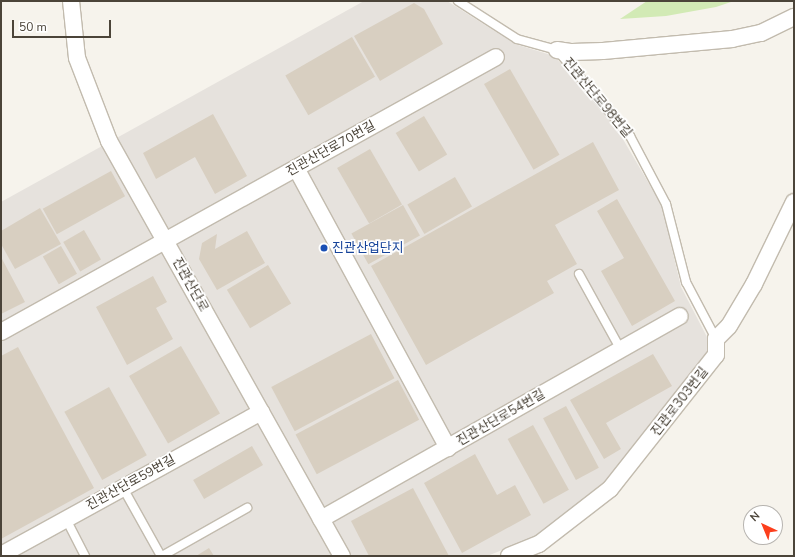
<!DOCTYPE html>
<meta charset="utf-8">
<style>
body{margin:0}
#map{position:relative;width:795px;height:557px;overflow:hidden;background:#f6f3ec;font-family:"Nunito Sans","Noto Sans KR",sans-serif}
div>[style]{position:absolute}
.industrial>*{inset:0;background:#e6e2dd}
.green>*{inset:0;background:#d2eab5}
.building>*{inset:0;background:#d8cfc1;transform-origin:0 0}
.roads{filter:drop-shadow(1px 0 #c2bbae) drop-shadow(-1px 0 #c2bbae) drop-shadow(0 1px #c2bbae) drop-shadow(0 -1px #c2bbae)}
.lane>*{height:8px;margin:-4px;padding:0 4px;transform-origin:4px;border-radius:4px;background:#fff}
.street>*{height:16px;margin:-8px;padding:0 8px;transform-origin:8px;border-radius:8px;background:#fff}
.dots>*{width:11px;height:11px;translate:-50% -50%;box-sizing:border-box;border:2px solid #fff;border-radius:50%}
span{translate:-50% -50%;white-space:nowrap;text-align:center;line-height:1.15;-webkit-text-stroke:3.5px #fff;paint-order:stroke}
.street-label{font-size:13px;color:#4b4439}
.transit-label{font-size:13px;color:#164399}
.left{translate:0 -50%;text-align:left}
.frame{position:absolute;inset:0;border:2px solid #4b4439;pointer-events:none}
.north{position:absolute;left:743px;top:505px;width:40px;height:40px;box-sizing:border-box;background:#fff;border:1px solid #b7b4b0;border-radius:50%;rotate:316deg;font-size:11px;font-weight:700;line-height:16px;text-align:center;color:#4b4439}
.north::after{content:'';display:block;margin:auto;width:14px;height:18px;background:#fc3f1d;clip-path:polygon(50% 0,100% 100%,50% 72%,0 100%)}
.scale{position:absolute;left:12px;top:20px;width:99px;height:18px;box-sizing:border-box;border:2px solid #4b4439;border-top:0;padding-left:5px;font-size:12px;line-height:14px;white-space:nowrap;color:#4b4439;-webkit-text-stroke:3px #fff;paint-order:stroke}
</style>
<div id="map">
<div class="industrial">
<div style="clip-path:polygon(364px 1px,447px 1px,515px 44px,554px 56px,610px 117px,662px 206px,681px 287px,707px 337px,710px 358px,607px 484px,533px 538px,487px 556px,1px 556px,1px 202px)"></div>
</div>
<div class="green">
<div style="clip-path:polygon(647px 1px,734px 1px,716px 7px,666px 16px,620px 19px)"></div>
</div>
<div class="building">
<div style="clip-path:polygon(414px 3px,424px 9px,443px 44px,380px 81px,354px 36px)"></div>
<div style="left:352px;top:37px;width:46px;height:77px;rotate:60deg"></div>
<div style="left:510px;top:69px;width:99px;height:30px;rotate:60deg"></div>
<div style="clip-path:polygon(213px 114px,247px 176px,215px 194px,195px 157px,156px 179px,143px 153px)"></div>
<div style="left:424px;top:116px;width:45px;height:33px;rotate:59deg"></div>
<div style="clip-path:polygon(593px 142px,619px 190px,555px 225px,577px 264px,547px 281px,554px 293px,426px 365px,371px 266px)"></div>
<div style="left:370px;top:149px;width:64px;height:38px;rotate:60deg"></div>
<div style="left:111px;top:171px;width:29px;height:78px;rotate:61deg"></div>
<div style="left:455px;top:177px;width:34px;height:55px;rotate:60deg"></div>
<div style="clip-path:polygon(617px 199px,675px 301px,632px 326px,601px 271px,624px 258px,597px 211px)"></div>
<div style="left:403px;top:205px;width:35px;height:59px;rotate:61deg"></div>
<div style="clip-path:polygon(40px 208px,61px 244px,15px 269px,1px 244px,1px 231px)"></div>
<div style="left:84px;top:230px;width:34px;height:24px;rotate:60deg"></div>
<div style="clip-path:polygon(247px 231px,265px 263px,217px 290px,199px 259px,202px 243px,217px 234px,215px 249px)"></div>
<div style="left:61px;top:246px;width:32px;height:21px;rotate:60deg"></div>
<div style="clip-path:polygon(1px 257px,25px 302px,1px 314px)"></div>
<div style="left:268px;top:265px;width:45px;height:48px;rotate:59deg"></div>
<div style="clip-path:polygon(153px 276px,167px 302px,156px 308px,173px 339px,127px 365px,96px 307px)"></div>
<div style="left:371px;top:334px;width:50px;height:113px;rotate:62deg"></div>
<div style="left:181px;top:346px;width:78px;height:60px;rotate:60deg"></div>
<div style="clip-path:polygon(18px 347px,94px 488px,1px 539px,1px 356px)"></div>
<div style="clip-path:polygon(653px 354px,672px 386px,606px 423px,621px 449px,604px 459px,570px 400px)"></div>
<div style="left:398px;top:380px;width:45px;height:116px;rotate:62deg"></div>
<div style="left:109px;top:387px;width:78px;height:51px;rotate:61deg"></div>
<div style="left:566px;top:406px;width:70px;height:26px;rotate:62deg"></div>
<div style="left:533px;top:425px;width:74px;height:29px;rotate:61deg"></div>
<div style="left:252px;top:446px;width:22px;height:68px;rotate:60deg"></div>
<div style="clip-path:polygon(475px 454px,497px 495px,515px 485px,531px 515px,462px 553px,424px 483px)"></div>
<div style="clip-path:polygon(413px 488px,449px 556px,369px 556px,351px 521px)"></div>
<div style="clip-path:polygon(209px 548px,214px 556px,196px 556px)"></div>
</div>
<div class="roads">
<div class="lane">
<div style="left:458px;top:1px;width:70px;rotate:32.8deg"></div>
<div style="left:517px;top:39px;width:41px;rotate:15.4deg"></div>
<div style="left:557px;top:50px;width:113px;rotate:49.7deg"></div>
<div style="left:630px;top:136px;width:77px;rotate:62.1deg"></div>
<div style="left:666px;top:204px;width:81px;rotate:75.6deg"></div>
<div style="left:686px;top:282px;width:64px;rotate:62.2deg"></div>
<div style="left:579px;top:274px;width:87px;rotate:61.1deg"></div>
<div style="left:123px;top:488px;width:78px;rotate:60.8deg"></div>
<div style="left:66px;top:519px;width:42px;rotate:62.8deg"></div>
<div style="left:162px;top:556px;width:98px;rotate:-29.5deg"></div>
</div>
<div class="street">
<div style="left:71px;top:1px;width:57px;rotate:84deg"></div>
<div style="left:77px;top:58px;width:89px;rotate:68.9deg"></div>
<div style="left:109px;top:141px;width:476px;rotate:60.7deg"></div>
<div style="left:557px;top:50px;width:15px;rotate:8deg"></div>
<div style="left:572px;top:52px;width:31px;rotate:-2deg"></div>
<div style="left:603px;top:51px;width:130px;rotate:-5.3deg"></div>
<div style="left:732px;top:39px;width:30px;rotate:-12deg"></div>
<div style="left:761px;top:33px;width:37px;rotate:-26deg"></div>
<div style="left:296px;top:168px;width:319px;rotate:61.5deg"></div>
<div style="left:1px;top:332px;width:566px;rotate:-29.05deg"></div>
<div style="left:321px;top:519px;width:412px;rotate:-29.5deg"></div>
<div style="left:1px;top:555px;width:297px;rotate:-28.8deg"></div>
<div style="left:509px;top:556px;width:32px;rotate:-22deg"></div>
<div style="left:539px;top:544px;width:90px;rotate:-37.8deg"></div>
<div style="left:610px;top:489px;width:171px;rotate:-51.7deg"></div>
<div style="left:716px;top:355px;width:16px;rotate:-90deg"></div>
<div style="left:716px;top:339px;width:18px;rotate:-45deg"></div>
<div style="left:729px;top:326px;width:49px;rotate:-59.2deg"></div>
<div style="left:754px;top:284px;width:91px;rotate:-64deg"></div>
</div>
</div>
<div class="dots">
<div style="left:324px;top:248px;background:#1a4fb4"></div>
</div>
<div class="street-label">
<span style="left:597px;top:98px;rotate:50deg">진관산단로98번길</span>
<span style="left:331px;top:149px;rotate:-29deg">진관산단로70번길</span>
<span style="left:190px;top:285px;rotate:61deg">진관산단로</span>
<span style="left:680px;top:402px;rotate:-52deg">진관로303번길</span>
<span style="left:501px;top:418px;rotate:-30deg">진관산단로54번길</span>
<span style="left:131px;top:483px;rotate:-29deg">진관산단로59번길</span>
</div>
<div class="transit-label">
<span class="left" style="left:332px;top:248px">진관산업단지</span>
</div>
<div class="frame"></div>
<div class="north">N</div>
<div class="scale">50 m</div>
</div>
